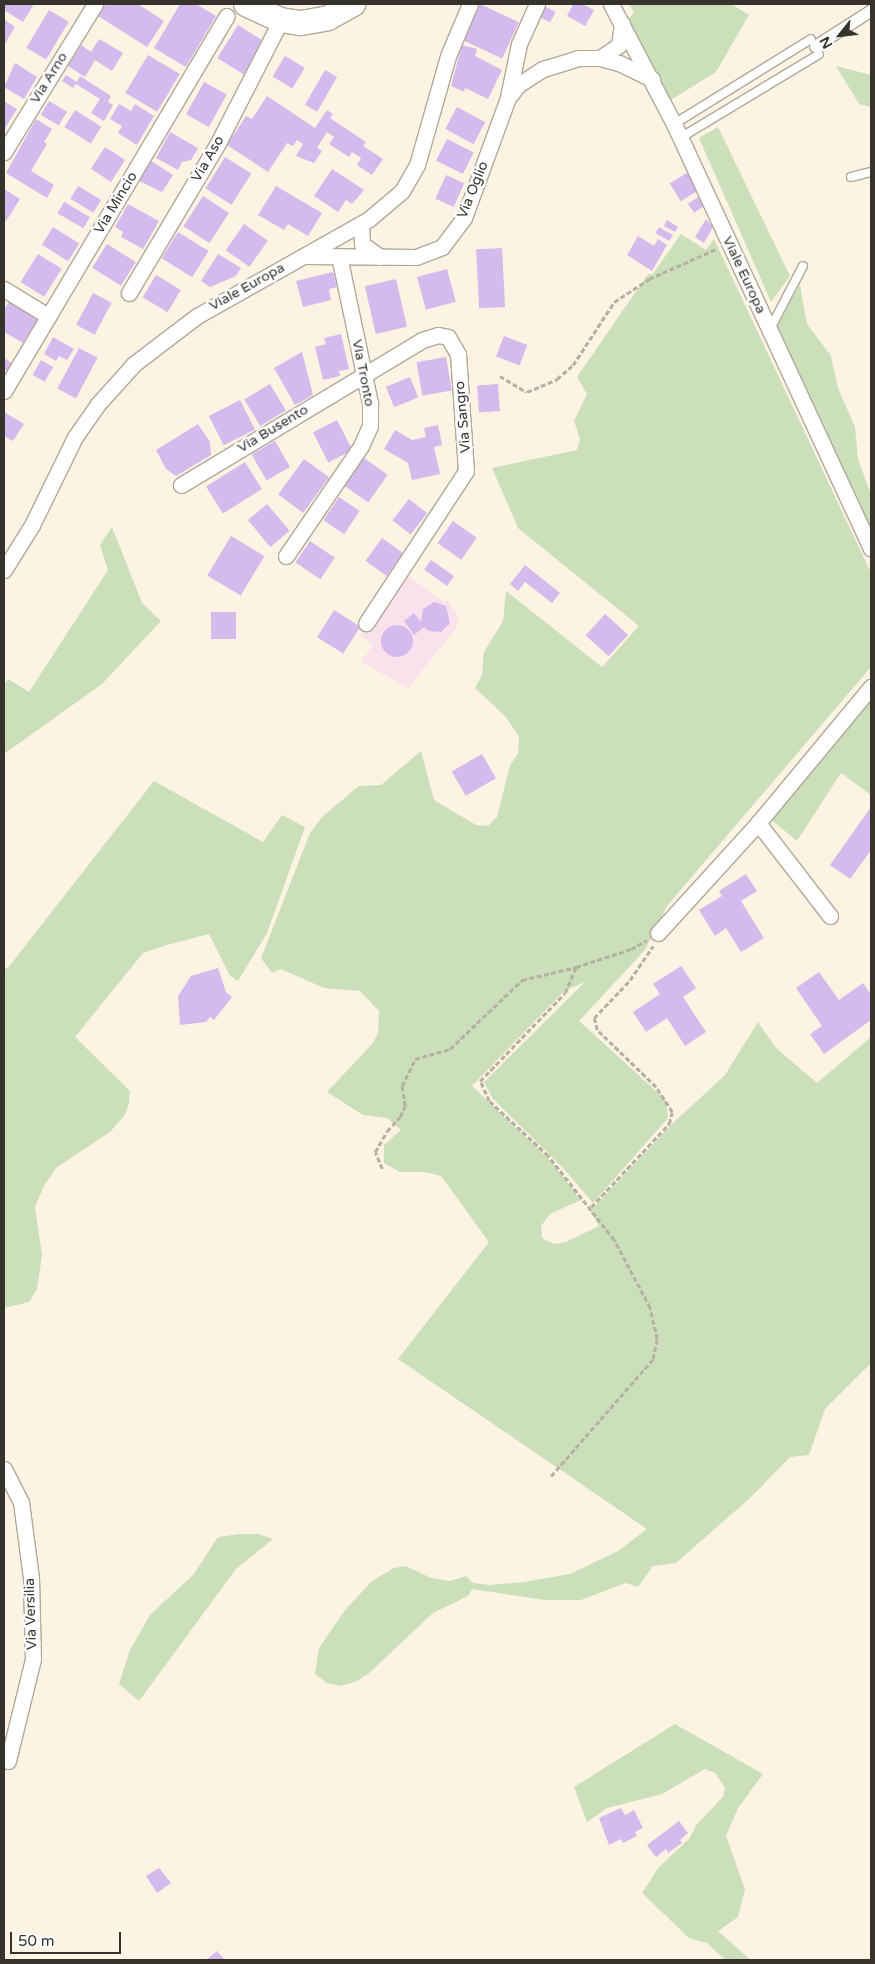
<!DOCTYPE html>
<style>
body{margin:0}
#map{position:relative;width:875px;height:1964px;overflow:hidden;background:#fcf3e2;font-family:"Varela Round",sans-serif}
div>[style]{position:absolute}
.industrial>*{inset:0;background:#fae2ed}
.green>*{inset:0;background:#cbe0ba}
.building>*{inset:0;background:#d4baed;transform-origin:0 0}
.round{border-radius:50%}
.path>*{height:2.5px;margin-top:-1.25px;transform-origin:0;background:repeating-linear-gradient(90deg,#b6afa2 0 5px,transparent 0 7.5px)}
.roads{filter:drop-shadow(1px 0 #b1a899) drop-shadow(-1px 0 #b1a899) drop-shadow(0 1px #b1a899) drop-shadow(0 -1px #b1a899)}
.service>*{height:8px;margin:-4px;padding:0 4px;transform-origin:4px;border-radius:4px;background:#fff}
.pedestrian>*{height:11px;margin:-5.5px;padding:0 5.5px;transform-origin:5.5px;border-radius:5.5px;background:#fff}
.minor>*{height:15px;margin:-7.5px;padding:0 7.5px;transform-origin:7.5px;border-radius:7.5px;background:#fff}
.primary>*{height:24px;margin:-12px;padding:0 12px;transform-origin:12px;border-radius:12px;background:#fff}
span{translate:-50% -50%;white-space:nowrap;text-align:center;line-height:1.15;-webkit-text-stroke:5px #fff;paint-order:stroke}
.street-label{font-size:14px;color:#36332c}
.frame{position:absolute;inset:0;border:5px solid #36332c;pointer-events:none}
.north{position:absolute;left:815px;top:10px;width:50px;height:50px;-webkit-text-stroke:4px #fff;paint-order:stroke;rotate:241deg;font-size:14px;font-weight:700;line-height:20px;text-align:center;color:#36332c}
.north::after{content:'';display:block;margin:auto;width:18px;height:22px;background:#36332c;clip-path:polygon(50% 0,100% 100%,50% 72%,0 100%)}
.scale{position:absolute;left:10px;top:1932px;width:111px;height:22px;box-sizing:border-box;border:2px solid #36332c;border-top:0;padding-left:6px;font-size:15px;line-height:18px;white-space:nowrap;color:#36332c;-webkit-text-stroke:4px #fff;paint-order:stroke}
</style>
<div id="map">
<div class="industrial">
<div style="clip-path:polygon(404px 573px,445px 602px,448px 600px,458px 616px,456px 628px,408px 688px,361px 662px,373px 645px,360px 635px)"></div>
</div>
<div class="green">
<div style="clip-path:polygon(629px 4px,731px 4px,749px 15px,716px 72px,669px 101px,627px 22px,634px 12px)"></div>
<div style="clip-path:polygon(836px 66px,871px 75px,871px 107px,859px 104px)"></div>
<div style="clip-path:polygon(718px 127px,790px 276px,771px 302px,699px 138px)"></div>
<div style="clip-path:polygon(681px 234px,706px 250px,714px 239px,871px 573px,871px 667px,667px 906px,645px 950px,579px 1021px,666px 1100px,668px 1118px,593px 1203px,564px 1169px,493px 1099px,484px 1082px,585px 982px,564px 991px,472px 1086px,549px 1159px,581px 1200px,550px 1214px,541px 1226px,542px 1238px,554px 1244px,566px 1242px,599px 1226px,590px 1211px,672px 1124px,725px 1075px,758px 1022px,776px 1048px,817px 1083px,871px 1037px,871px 1363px,825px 1409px,809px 1455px,790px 1457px,750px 1498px,676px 1563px,653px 1566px,638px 1587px,626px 1583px,581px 1600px,544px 1600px,472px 1589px,468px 1596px,433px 1613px,368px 1674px,355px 1682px,340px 1686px,327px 1683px,315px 1674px,319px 1648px,345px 1610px,372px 1581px,394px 1568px,406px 1566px,431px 1578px,450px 1581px,466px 1576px,473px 1583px,490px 1585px,524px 1582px,570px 1574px,618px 1551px,647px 1529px,398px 1359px,489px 1242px,441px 1176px,425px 1172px,400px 1172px,384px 1163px,384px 1145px,401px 1130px,387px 1118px,363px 1115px,327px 1092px,372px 1044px,378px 1033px,379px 1011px,360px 991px,324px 988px,281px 969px,272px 973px,261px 958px,310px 833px,322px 817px,359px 786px,381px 785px,421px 751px,434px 800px,476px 825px,488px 826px,497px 817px,510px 765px,518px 754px,519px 737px,506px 717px,475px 688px,482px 675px,484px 652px,503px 621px,506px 591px,602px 667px,639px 626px,518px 528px,492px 468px,577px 450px,580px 439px,574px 421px,587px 394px,577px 377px,648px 274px,652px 275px)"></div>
<div style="clip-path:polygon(800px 285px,807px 324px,831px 356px,838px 388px,855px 427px,858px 459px,871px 495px,871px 524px,869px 526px,776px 325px)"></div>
<div style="clip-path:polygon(112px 527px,142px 603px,161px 621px,102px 684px,4px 754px,4px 685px,8px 679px,29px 692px,108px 570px,100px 545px)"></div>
<div style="clip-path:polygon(871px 697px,871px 795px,841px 773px,797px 841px,769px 818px)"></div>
<div style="clip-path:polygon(154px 781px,263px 842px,282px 815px,305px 827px,267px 933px,238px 981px,230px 976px,209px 934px,167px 945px,143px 953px,75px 1037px,130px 1091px,129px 1103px,125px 1115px,110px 1132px,57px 1167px,44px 1186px,35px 1207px,42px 1255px,37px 1289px,29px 1302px,4px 1308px,4px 966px,7px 969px)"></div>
<div style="clip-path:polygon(240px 1534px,258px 1534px,273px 1539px,236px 1569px,139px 1701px,119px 1684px,130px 1650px,150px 1615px,194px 1574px,218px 1537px)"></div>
<div style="clip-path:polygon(675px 1724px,763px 1774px,738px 1808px,726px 1836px,745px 1889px,738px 1917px,718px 1931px,751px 1960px,725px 1960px,707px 1943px,689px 1938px,642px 1893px,659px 1867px,689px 1839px,697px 1824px,723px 1797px,725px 1788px,715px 1773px,705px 1769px,662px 1794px,607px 1808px,587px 1822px,574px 1787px)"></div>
</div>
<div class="building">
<div style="clip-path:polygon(4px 4px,34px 4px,23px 22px,4px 10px)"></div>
<div style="clip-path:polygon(106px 4px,138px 4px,164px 21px,147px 47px,98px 16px)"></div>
<div style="clip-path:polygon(180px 4px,196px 4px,216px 16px,186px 67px,154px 48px)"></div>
<div style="left:480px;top:4px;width:43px;height:40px;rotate:25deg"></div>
<div style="clip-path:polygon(573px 4px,582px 4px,594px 10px,585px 26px,567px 16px)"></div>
<div style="left:544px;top:6px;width:13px;height:12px;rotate:27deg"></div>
<div style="left:49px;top:10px;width:23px;height:44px;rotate:31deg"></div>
<div style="clip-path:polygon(4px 19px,15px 27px,4px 45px)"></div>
<div style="left:238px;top:25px;width:31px;height:39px;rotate:32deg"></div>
<div style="clip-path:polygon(99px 39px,123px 53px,112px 71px,95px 60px,85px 77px,68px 66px,81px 45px,91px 52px)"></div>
<div style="clip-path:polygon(462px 45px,477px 49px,475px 56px,502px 70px,488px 99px,465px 88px,464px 92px,451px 86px)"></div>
<div style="left:148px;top:55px;width:37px;height:44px;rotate:31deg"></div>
<div style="left:285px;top:56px;width:23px;height:24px;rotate:31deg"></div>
<div style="clip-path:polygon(15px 63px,37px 77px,24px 99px,4px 87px)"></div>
<div style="left:325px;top:70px;width:14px;height:40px;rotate:30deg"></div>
<div style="clip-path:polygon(66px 75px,77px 82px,80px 76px,111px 96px,108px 102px,113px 105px,104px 121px,91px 113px,100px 99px,76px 84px,73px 88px,62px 81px)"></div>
<div style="left:204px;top:82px;width:26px;height:37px;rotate:29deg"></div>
<div style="clip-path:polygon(267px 96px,315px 128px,327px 110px,333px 114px,330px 118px,366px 142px,363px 146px,383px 159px,372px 175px,357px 165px,361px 158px,352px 152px,349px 157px,329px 144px,334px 137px,327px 132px,317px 148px,322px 151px,314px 163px,296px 156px,303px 144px,297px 140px,293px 146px,287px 143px,268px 172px,227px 145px,246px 116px,252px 119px)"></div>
<div style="clip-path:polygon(4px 101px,17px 109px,5px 128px,4px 127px)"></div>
<div style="left:49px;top:101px;width:21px;height:16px;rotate:31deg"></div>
<div style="clip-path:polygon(119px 104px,131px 111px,135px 104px,154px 116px,137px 145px,118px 133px,122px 126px,110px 119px)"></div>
<div style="left:457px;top:107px;width:32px;height:25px;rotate:28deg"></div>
<div style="left:75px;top:110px;width:31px;height:20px;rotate:32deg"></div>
<div style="clip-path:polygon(36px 119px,52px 129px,44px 142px,47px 144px,31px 171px,54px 185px,47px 198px,6px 173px)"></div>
<div style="clip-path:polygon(170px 132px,198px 148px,191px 160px,182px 162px,178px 170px,156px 158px)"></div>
<div style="left:447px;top:139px;width:30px;height:24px;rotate:27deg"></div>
<div style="left:105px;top:147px;width:24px;height:26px;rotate:33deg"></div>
<div style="left:225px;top:157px;width:31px;height:37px;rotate:32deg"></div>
<div style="clip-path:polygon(151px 161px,173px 175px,162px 192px,139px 181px)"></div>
<div style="clip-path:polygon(332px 169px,364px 190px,352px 204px,346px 200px,338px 212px,314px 196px)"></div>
<div style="left:687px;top:173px;width:21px;height:20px;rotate:59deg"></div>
<div style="left:446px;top:175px;width:20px;height:26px;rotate:24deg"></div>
<div style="left:78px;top:186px;width:27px;height:15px;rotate:31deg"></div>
<div style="clip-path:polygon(276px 186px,322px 213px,308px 236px,288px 224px,284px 230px,258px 215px)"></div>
<div style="clip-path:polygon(4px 189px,20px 199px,6px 221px,4px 220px)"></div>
<div style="left:203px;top:196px;width:31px;height:36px;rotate:33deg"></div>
<div style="left:698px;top:197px;width:11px;height:12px;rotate:56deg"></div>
<div style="left:64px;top:202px;width:30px;height:13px;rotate:30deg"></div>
<div style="clip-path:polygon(128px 204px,159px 221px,143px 249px,121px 237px,123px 232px,115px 227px)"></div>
<div style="clip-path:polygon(706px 219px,713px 227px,704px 243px,695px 237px)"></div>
<div style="clip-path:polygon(667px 220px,678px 227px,675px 232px,664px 226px)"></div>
<div style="left:244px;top:224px;width:29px;height:32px;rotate:35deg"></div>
<div style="left:53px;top:227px;width:31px;height:21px;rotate:32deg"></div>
<div style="left:659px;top:227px;width:16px;height:7px;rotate:30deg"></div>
<div style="left:178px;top:232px;width:36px;height:31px;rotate:32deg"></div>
<div style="clip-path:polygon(638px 236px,654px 246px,658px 239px,667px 245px,652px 271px,627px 255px)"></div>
<div style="left:107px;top:244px;width:34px;height:28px;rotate:32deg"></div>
<div style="left:502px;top:248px;width:59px;height:26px;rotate:87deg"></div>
<div style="left:38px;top:254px;width:28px;height:33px;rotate:32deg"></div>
<div style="clip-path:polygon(218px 254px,241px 268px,236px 276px,210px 287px,201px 281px)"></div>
<div style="left:447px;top:269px;width:34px;height:31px;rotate:75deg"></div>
<div style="clip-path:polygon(333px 272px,337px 287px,329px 289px,331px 300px,303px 307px,296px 281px)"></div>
<div style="left:156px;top:275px;width:29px;height:26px;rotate:31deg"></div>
<div style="left:396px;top:279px;width:49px;height:32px;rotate:77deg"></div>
<div style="left:93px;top:293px;width:21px;height:36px;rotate:28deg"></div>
<div style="clip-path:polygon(9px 301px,38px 318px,23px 343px,4px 332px,4px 311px)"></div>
<div style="clip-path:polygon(341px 334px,349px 369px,339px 371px,340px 376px,323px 380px,315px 347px,326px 344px,324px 338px)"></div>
<div style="left:504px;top:336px;width:25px;height:22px;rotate:21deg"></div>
<div style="clip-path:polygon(53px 337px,74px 349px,67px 360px,59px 356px,56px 361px,44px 354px)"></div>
<div style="left:79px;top:348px;width:21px;height:46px;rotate:28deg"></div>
<div style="clip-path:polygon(302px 352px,313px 395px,295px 405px,274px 368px)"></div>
<div style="left:446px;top:357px;width:34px;height:30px;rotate:80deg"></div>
<div style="clip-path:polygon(4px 358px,12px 363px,7px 371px,4px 369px)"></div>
<div style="left:41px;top:360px;width:14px;height:17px;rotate:30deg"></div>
<div style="left:410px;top:377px;width:22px;height:26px;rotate:68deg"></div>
<div style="left:270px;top:384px;width:31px;height:30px;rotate:59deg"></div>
<div style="left:498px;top:384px;width:27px;height:21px;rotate:86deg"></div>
<div style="left:240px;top:400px;width:33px;height:35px;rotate:63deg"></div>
<div style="clip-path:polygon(4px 412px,24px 424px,13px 441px,4px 436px)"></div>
<div style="left:337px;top:420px;width:34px;height:27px;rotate:63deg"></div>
<div style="clip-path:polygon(198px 424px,210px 442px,211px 455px,176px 476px,166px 469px,156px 450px)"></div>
<div style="clip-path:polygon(438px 425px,442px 445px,434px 447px,440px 474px,412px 480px,408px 463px,384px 449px,395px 430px,412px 440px,426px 437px,424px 428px)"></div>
<div style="left:275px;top:441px;width:30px;height:27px;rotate:60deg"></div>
<div style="left:364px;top:458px;width:29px;height:34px;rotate:35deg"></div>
<div style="left:304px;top:459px;width:31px;height:44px;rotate:36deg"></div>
<div style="left:245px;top:462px;width:32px;height:46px;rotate:58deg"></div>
<div style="left:339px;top:497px;width:25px;height:28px;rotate:34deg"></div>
<div style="left:409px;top:499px;width:23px;height:27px;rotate:38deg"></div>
<div style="left:267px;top:504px;width:35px;height:25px;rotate:50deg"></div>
<div style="left:453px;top:521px;width:29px;height:27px;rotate:35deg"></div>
<div style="left:231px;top:536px;width:39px;height:46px;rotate:31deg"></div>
<div style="left:382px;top:538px;width:26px;height:28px;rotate:36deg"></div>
<div style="left:310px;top:541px;width:30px;height:26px;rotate:34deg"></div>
<div style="left:431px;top:560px;width:28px;height:12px;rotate:35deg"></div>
<div style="clip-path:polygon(525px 565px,560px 593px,552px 603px,525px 582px,518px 591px,510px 584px)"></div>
<div style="clip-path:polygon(434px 602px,446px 606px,450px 623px,441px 632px,429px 631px,424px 627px,414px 635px,404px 621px,414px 613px,421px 622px,423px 609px)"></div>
<div style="left:334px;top:610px;width:31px;height:32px;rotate:32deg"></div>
<div style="left:211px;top:612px;width:25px;height:27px"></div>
<div style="left:605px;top:614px;width:31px;height:29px;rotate:42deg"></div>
<div class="round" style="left:381px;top:625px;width:32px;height:32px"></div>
<div style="left:482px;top:754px;width:28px;height:35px;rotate:60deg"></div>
<div style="clip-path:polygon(871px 807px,871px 850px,850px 879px,830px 865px)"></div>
<div style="clip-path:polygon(746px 874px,757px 891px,741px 901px,764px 938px,741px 952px,726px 928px,715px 936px,699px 910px,722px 896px,719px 891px)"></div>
<div style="clip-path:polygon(681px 966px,696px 988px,683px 997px,706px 1032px,685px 1046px,667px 1018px,646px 1032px,633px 1012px,660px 994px,653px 984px)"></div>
<div style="clip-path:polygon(218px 968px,226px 992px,232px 997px,214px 1020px,210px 1017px,206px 1022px,180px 1025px,178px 996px,191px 976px)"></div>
<div style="clip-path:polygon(819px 972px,839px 1000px,863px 983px,871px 995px,871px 1020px,824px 1054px,810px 1034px,822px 1026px,796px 988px)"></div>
<div style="clip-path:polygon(621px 1808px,625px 1815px,634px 1810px,643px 1828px,635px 1832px,637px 1836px,623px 1843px,621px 1839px,609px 1845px,599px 1818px)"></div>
<div style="clip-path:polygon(679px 1821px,688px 1833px,680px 1840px,682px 1843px,668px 1853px,666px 1849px,656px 1857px,647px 1845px)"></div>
<div style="clip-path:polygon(159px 1868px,171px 1883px,157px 1893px,146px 1876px)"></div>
<div style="clip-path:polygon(217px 1951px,225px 1960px,206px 1960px)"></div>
</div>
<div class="path">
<div style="left:500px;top:376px;width:31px;rotate:31deg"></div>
<div style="left:527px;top:392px;width:33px;rotate:-23deg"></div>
<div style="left:557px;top:379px;width:21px;rotate:-41deg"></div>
<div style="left:573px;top:365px;width:75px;rotate:-56.9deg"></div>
<div style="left:614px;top:302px;width:42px;rotate:-33.3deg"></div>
<div style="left:649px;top:279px;width:73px;rotate:-24.1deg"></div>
<div style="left:382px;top:1169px;width:18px;rotate:-112deg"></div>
<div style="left:375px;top:1152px;width:24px;rotate:-60deg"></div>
<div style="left:387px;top:1131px;width:19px;rotate:-47deg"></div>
<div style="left:400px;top:1117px;width:12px;rotate:-66deg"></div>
<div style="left:405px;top:1106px;width:20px;rotate:-99deg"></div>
<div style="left:402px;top:1086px;width:30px;rotate:-64deg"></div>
<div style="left:415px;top:1059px;width:36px;rotate:-16deg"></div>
<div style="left:450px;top:1049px;width:100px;rotate:-43.8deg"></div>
<div style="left:522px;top:980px;width:56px;rotate:-13.5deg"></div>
<div style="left:591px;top:1207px;width:114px;rotate:-46.8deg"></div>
<div style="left:669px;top:1124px;width:12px;rotate:-76deg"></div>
<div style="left:672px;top:1112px;width:30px;rotate:-123deg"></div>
<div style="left:656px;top:1087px;width:82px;rotate:-136deg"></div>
<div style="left:597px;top:1030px;width:12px;rotate:-104deg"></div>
<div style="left:594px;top:1018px;width:52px;rotate:-46.5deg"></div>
<div style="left:630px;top:980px;width:41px;rotate:-55.9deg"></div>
<div style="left:551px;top:1476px;width:155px;rotate:-48.9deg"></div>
<div style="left:653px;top:1359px;width:20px;rotate:-79deg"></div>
<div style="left:657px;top:1339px;width:32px;rotate:-103deg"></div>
<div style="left:650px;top:1308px;width:77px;rotate:-117.9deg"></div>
<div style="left:614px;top:1240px;width:107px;rotate:-128.2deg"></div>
<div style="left:548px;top:1156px;width:81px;rotate:-137deg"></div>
<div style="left:489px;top:1101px;width:22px;rotate:-114deg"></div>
<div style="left:480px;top:1081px;width:122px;rotate:-46deg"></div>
<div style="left:565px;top:993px;width:28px;rotate:-67deg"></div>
<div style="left:576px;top:967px;width:58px;rotate:-18.1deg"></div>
<div style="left:631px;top:949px;width:18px;rotate:-29deg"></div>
</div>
<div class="roads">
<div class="service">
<div style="left:674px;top:124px;width:161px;rotate:-31.8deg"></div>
<div style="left:680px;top:138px;width:162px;rotate:-31.1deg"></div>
<div style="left:851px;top:177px;width:21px;rotate:-14deg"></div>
<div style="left:770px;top:329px;width:71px;rotate:-62.4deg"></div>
</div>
<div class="pedestrian">
<div style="left:815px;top:46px;width:67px;rotate:-32.7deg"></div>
</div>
<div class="minor">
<div style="left:611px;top:4px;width:136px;rotate:62.3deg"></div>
<div style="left:674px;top:124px;width:468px;rotate:65.1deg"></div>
<div style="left:600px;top:58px;width:23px;rotate:-34deg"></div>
<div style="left:619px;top:45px;width:22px;rotate:-82deg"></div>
<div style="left:508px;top:97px;width:54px;rotate:-78.3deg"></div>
<div style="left:519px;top:44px;width:44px;rotate:-65.8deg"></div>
<div style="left:4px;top:152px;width:174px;rotate:-58.4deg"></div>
<div style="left:361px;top:224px;width:20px;rotate:87deg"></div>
<div style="left:362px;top:244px;width:22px;rotate:36deg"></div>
<div style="left:306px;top:256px;width:110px;rotate:0.5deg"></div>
<div style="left:416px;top:257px;width:28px;rotate:-21deg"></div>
<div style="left:442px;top:247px;width:36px;rotate:-53deg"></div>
<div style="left:464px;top:218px;width:128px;rotate:-69.9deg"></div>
<div style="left:508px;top:98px;width:16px;rotate:-52deg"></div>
<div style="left:518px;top:85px;width:30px;rotate:-33deg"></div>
<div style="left:543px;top:69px;width:37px;rotate:-17deg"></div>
<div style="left:578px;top:58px;width:22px"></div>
<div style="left:600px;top:58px;width:20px;rotate:15deg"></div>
<div style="left:619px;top:63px;width:37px;rotate:26deg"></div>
<div style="left:4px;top:289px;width:52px;rotate:31.5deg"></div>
<div style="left:129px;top:293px;width:174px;rotate:-59.3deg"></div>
<div style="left:218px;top:143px;width:138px;rotate:-62.9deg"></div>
<div style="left:4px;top:391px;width:436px;rotate:-59.3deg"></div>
<div style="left:181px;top:485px;width:281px;rotate:-31deg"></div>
<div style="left:422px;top:340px;width:17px;rotate:-17deg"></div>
<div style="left:438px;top:335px;width:10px;rotate:11deg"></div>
<div style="left:448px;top:337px;width:20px;rotate:60deg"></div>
<div style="left:458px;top:354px;width:117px;rotate:86.1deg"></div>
<div style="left:466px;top:471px;width:182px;rotate:123.3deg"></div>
<div style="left:286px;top:556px;width:133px;rotate:-55.7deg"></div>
<div style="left:361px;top:446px;width:22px;rotate:-66deg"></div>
<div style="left:370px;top:426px;width:23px;rotate:-90deg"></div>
<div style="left:370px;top:403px;width:150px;rotate:-101.9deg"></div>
<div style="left:4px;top:570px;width:53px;rotate:-58.1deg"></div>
<div style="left:32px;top:525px;width:98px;rotate:-64deg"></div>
<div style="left:75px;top:437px;width:40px;rotate:-55.1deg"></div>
<div style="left:98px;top:404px;width:54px;rotate:-48deg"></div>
<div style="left:134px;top:364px;width:79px;rotate:-37.3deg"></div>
<div style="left:197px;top:316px;width:197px;rotate:-29.4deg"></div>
<div style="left:369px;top:219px;width:43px;rotate:-40.3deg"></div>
<div style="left:402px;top:191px;width:30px;rotate:-60deg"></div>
<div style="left:417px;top:165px;width:113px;rotate:-74.1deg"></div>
<div style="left:448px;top:56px;width:56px;rotate:-67.1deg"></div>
<div style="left:830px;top:916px;width:118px;rotate:-127.7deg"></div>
<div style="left:758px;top:823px;width:177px;rotate:-50.3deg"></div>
<div style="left:658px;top:933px;width:149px;rotate:-47.7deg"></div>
<div style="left:4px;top:1469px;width:37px;rotate:63deg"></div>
<div style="left:21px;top:1502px;width:77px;rotate:82.5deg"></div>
<div style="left:31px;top:1578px;width:81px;rotate:88.6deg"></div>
<div style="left:33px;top:1659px;width:105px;rotate:103.8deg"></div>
</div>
<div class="primary">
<div style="left:246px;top:4px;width:38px;rotate:25deg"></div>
<div style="left:281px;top:20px;width:20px;rotate:9deg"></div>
<div style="left:301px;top:23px;width:27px;rotate:-10deg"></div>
<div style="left:328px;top:18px;width:29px;rotate:-29deg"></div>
</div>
</div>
<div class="street-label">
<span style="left:49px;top:78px;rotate:-58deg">Via Arno</span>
<span style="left:208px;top:159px;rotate:-60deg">Via Aso</span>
<span style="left:473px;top:190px;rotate:-68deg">Via Oglio</span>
<span style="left:116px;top:203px;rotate:-59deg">Via Mincio</span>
<span style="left:744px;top:275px;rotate:65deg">Viale Europa</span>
<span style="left:247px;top:287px;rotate:-29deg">Viale Europa</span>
<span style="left:363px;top:373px;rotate:79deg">Via Tronto</span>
<span style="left:463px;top:417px;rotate:-95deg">Via Sangro</span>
<span style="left:273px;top:429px;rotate:-31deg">Via Busento</span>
<span style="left:31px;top:1614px;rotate:-92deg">Via Versilia</span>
</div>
<div class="frame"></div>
<div class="north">N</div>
<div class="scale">50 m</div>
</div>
